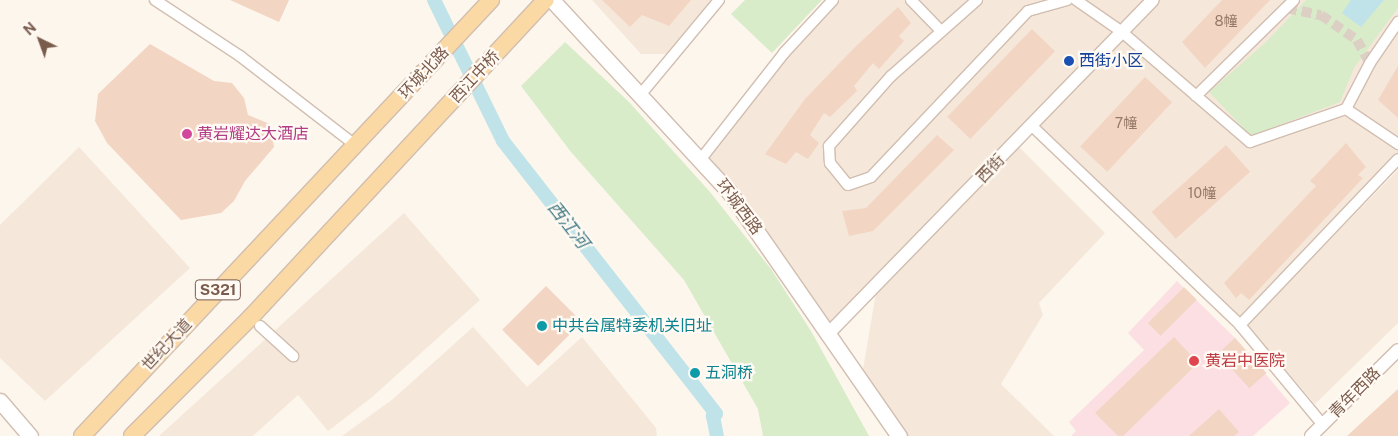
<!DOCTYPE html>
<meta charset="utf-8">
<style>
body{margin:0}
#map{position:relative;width:1398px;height:436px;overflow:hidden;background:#fdf6ec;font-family:"Public Sans","Noto Sans SC",sans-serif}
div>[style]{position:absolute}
.residential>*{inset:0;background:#f5e8da}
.medical>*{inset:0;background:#fbdfe3}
.green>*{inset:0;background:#d8ecc9}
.water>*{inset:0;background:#bfe3e8}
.canal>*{height:14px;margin:-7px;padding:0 7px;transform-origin:7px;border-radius:7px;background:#bfe3e8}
.building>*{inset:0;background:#f3d5c3;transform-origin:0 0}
.minor-tunnel>*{height:10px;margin-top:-5px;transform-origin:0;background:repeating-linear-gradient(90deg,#dcd0c4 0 10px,transparent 0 15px)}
.roads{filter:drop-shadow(1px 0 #d1beb0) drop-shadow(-1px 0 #d1beb0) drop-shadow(0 1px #d1beb0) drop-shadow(0 -1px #d1beb0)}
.minor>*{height:10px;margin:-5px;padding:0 5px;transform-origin:5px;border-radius:5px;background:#fff}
.tertiary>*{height:12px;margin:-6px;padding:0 6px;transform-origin:6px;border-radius:6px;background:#fff}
.secondary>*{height:15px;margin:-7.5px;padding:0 7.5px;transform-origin:7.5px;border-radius:7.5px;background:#fff}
.primary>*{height:16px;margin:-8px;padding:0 8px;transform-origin:8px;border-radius:8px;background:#fbd9a5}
.dots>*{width:14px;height:14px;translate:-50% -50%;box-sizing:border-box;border:2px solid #fffaf3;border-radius:50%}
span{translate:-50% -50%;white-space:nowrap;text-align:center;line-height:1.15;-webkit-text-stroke:4.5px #fffaf3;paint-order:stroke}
.number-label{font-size:14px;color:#987a6a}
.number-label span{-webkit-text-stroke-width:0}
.shield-label span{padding:1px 4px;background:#fffaf3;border:1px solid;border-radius:4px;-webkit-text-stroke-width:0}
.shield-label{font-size:15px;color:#7a5c4d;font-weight:700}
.transit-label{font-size:16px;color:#164399}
.left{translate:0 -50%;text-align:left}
.street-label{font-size:16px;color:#7a5c4d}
.hotel-label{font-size:16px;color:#b23c85}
.culture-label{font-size:16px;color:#0d838f}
.health-label{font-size:16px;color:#be3a42}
.water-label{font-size:18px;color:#437c86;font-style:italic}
.north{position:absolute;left:15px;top:15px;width:50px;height:50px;-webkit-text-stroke:4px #fffaf3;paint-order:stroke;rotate:318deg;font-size:14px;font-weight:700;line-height:20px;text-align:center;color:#7a5c4d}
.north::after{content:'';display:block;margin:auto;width:18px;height:22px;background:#7a5c4d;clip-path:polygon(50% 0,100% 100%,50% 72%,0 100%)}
</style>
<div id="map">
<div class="residential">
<div style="clip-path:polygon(592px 0,711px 0,666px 54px,641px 54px)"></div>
<div style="clip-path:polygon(833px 0,1398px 0,1398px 159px,1240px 325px,1033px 126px,1016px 144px,1105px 233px,1039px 303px,1043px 315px,1001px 384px,1054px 436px,899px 436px,861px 381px,877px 287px,827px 335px,701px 159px)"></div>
<div style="clip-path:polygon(79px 147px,190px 268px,45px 401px,0 358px,0 225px)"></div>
<div style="clip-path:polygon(1398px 170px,1398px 323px,1315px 404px,1247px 325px)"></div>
<div style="clip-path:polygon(404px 213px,480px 300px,371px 398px,328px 431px,298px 395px,253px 436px,159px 436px)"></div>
<div style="clip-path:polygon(473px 327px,527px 387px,582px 337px,656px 428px,657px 436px,342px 436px,393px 399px)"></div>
</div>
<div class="medical">
<div style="clip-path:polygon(1177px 281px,1235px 338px,1290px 403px,1253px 436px,1071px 436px,1076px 431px,1069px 422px,1144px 350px,1128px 333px)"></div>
</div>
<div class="green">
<div style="clip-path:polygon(745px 0,822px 0,772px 53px,731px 14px)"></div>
<div style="clip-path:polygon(1306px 0,1398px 0,1398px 8px,1354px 68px,1340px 102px,1251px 136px,1209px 92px,1265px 43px)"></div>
<div style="clip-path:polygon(565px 42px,629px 102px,710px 192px,771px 269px,811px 331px,869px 436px,763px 436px,758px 409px,684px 280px,571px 152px,521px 86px)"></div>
</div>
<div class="water">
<div style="clip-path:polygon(1351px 0,1384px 0,1361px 27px,1342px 13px)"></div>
</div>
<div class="canal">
<div style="left:434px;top:0;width:157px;rotate:63.9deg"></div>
<div style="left:503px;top:141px;width:346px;rotate:52deg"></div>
<div style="left:716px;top:414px;width:4px;rotate:146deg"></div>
<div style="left:713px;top:416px;width:20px;rotate:79deg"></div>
</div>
<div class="building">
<div style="clip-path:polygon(230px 0,289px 0,279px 22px)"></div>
<div style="clip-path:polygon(602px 0,691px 0,669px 26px,642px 15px,630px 27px)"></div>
<div style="clip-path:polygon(1222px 0,1270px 0,1205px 68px,1182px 42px)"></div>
<div style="clip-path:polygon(898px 7px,911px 23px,899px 36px,904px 41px,879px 69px,873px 63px,854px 86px,857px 91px,830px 117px,824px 113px,810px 135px,819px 143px,808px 159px,796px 152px,786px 164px,765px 154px,805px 99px,854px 48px)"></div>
<div style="left:1032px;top:29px;width:32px;height:122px;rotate:44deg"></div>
<div style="clip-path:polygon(150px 44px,214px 81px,232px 83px,244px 98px,248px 115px,270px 124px,274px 147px,245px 181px,234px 201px,221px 213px,181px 220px,107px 143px,95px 121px,98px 94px)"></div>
<div style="clip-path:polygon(1398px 66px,1398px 118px,1378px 100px)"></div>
<div style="left:1145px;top:77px;width:37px;height:95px;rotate:43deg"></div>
<div style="clip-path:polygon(937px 135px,954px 150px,873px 231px,849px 236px,842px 211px,866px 208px)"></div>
<div style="clip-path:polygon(1346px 143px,1366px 167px,1358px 175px,1363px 178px,1249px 300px,1241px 293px,1236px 298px,1224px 283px,1316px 186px,1310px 181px)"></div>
<div style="left:1226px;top:145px;width:36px;height:100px;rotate:48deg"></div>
<div style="left:546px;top:286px;width:51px;height:62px;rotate:45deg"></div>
<div style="left:1184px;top:287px;width:18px;height:51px;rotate:45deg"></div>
<div style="clip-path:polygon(1174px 337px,1198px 363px,1123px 436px,1118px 436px,1095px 413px)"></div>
<div style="left:1235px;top:338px;width:47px;height:23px;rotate:48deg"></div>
<div style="clip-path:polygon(1398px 389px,1398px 436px,1347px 436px)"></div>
<div style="clip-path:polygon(1219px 409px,1239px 432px,1234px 436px,1189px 436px)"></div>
</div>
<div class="minor-tunnel">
<div style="left:1287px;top:8px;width:35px;rotate:12deg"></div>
<div style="left:1321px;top:15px;width:44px;rotate:34.8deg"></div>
<div style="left:1357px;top:40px;width:26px;rotate:61deg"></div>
</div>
<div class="roads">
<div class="minor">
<div style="left:155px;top:0;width:102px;rotate:33.4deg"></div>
<div style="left:240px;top:56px;width:144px;rotate:37.7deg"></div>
<div style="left:911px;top:0;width:43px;rotate:45.9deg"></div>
<div style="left:977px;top:0;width:115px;rotate:138.5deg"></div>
<div style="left:891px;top:76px;width:94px;rotate:131.5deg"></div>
<div style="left:829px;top:146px;width:17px;rotate:87deg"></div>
<div style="left:830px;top:163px;width:28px;rotate:51deg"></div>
<div style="left:848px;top:185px;width:24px;rotate:-19deg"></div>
<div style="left:871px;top:177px;width:228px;rotate:-46.6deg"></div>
<div style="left:1028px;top:11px;width:41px;rotate:-15.8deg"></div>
<div style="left:1076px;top:0;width:56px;rotate:34.8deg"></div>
<div style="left:1122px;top:32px;width:169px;rotate:40.7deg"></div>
<div style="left:1250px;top:142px;width:102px;rotate:-19deg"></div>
<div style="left:1346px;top:109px;width:52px;rotate:-62.4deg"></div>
<div style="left:1370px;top:63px;width:50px;rotate:-55.7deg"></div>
<div style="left:641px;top:94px;width:122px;rotate:-50.3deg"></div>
<div style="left:1196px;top:96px;width:137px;rotate:-44.4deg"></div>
<div style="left:1346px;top:109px;width:63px;rotate:33.9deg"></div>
<div style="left:1032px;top:126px;width:288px;rotate:43.7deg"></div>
<div style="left:1240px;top:325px;width:130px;rotate:50.3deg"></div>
<div style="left:701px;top:159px;width:135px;rotate:-51.9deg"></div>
<div style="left:784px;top:53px;width:72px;rotate:-47.2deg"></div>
<div style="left:1240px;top:325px;width:229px;rotate:-46.4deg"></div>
<div style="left:260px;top:326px;width:45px;rotate:42.3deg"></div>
</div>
<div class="tertiary">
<div style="left:827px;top:335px;width:467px;rotate:-45.8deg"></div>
<div style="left:1311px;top:436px;width:122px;rotate:-44.7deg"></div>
</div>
<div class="secondary">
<div style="left:552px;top:0;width:263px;rotate:47.3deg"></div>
<div style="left:730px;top:193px;width:296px;rotate:55.2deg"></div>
<div style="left:0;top:401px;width:46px;rotate:49.4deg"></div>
</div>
<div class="primary">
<div style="left:82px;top:436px;width:598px;rotate:-46.83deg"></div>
<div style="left:132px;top:436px;width:168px;rotate:-45deg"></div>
<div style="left:251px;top:317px;width:433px;rotate:-47.1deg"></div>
</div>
</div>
<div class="dots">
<div style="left:1069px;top:61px;background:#1a4fb4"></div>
<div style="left:187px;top:134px;background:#d1479c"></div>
<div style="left:542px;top:326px;background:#0f9aa8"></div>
<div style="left:1194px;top:361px;background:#e0444e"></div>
<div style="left:695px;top:373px;background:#0f9aa8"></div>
</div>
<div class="number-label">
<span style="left:1226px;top:21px">8幢</span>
<span style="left:1126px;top:123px">7幢</span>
<span style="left:1202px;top:193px">10幢</span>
</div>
<div class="shield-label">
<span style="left:218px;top:290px">S321</span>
</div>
<div class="transit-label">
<span class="left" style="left:1079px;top:61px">西街小区</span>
</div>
<div class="street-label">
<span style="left:424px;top:73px;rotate:-47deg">环城北路</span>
<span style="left:475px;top:77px;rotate:-47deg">西江中桥</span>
<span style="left:991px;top:169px;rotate:-46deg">西街</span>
<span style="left:739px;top:207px;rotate:53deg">环城西路</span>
<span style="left:167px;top:345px;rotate:-47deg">世纪大道</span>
<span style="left:1355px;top:393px;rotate:-45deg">青年西路</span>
</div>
<div class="hotel-label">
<span class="left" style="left:197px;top:134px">黄岩耀达大酒店</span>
</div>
<div class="culture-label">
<span class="left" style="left:552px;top:326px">中共台属特委机关旧址</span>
<span class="left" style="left:705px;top:373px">五洞桥</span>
</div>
<div class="health-label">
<span class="left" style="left:1205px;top:361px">黄岩中医院</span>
</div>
<div class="water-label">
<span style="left:568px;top:225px;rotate:52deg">西江河</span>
</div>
<div class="north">N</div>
</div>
